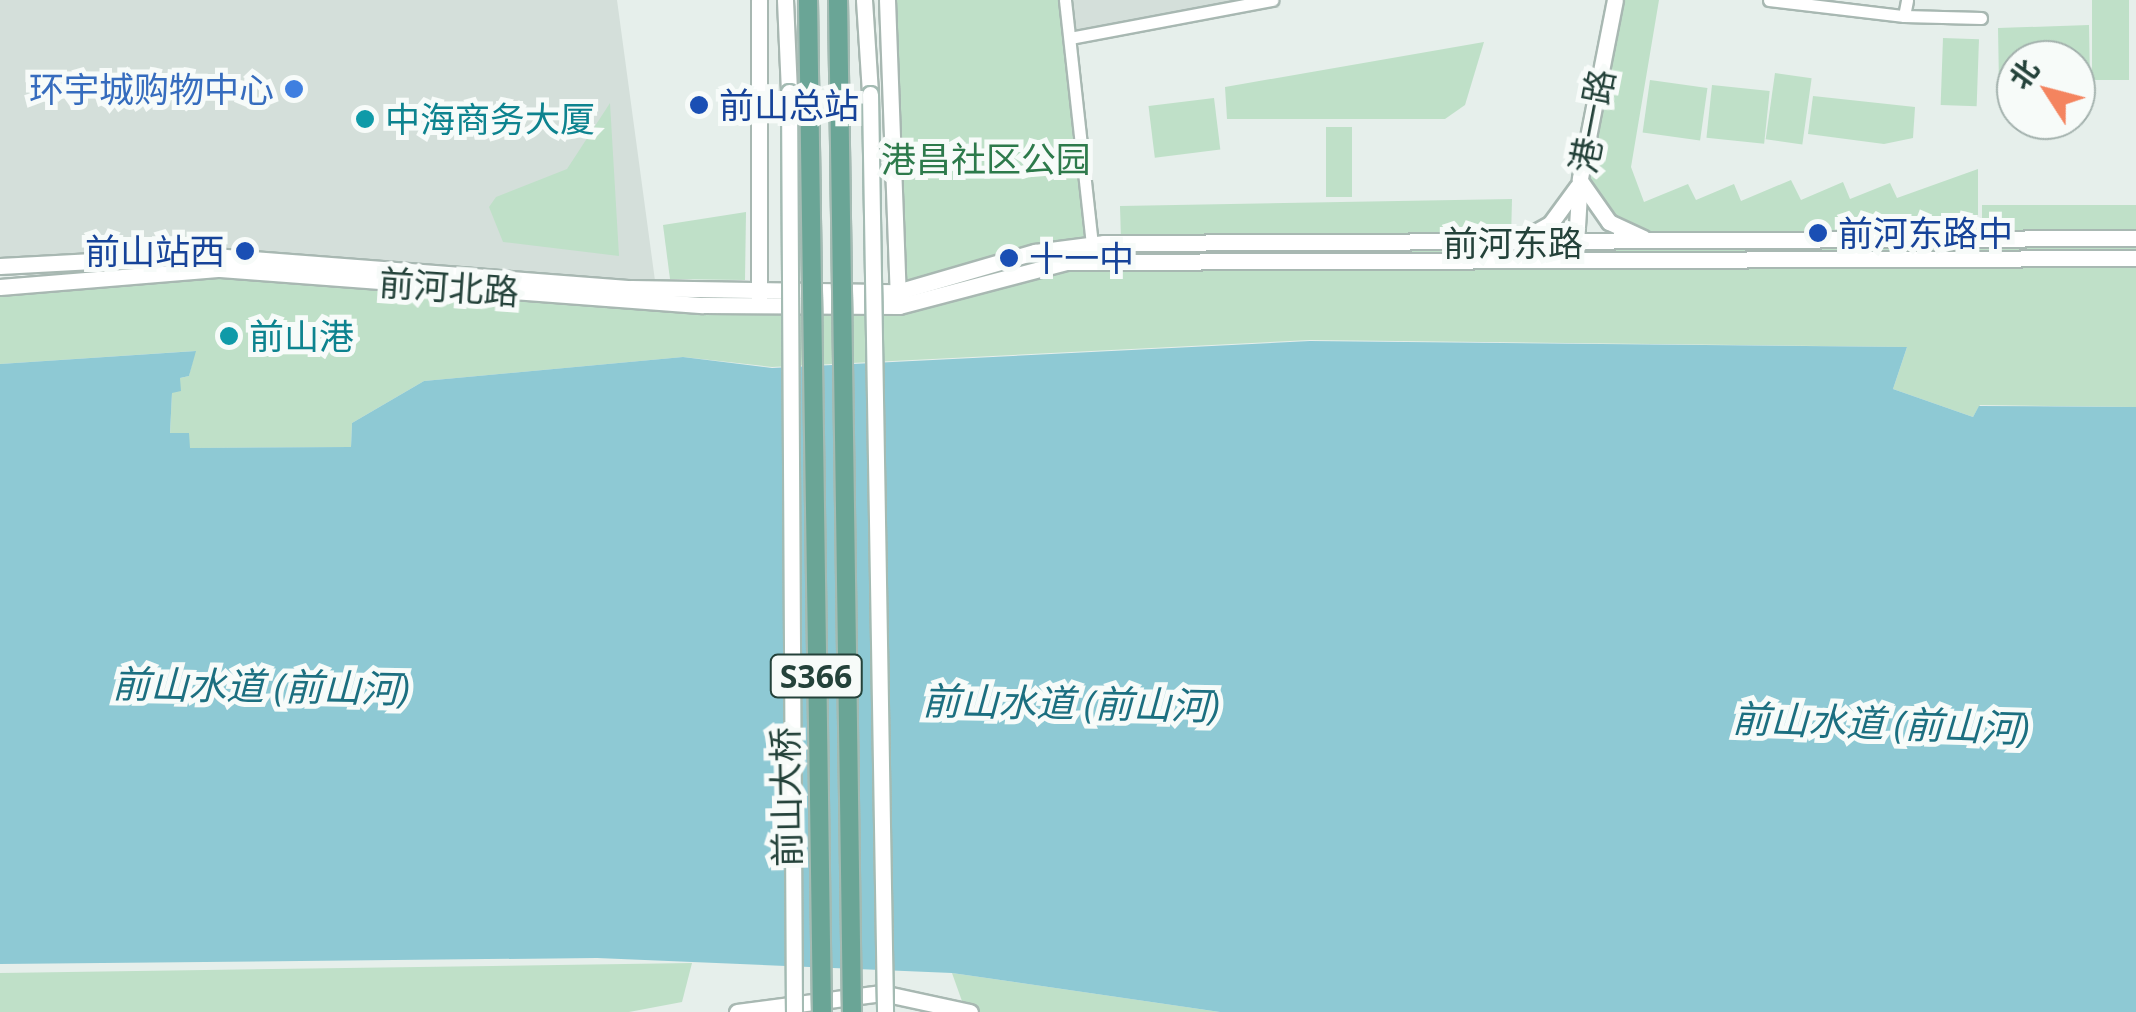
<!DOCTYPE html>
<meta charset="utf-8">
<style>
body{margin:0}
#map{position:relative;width:2136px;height:1012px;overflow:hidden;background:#e6efeb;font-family:"Open Sans","Noto Sans SC",sans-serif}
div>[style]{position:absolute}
.built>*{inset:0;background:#d4dfda}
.green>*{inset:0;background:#bfe0c8;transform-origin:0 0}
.water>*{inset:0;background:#8ec9d4}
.roads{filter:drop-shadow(2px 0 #a8b8b2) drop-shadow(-2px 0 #a8b8b2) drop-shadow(0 2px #a8b8b2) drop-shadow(0 -2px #a8b8b2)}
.street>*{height:11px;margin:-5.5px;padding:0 5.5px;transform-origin:5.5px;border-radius:5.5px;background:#fff}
.secondary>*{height:15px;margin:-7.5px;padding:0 7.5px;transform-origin:7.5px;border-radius:7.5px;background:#fff}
.bridges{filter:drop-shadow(2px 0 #a4bbb3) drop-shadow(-2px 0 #a4bbb3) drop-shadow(0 2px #a4bbb3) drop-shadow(0 -2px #a4bbb3)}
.secondary-bridge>*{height:15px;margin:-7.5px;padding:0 7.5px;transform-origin:7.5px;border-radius:7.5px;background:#fff}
.primary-bridge>*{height:18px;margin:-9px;padding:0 9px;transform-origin:9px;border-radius:9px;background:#6aa596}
.dots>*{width:28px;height:28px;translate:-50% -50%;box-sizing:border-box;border:5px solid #f7fbf9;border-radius:50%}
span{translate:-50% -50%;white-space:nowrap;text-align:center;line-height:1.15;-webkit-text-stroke:10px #f7fbf9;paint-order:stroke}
.shield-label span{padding:2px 8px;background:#f7fbf9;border:2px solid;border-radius:8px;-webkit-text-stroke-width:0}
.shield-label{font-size:32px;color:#24423a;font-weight:700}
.shop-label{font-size:35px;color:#366cbe}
.right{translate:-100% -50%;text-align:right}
.transit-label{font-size:35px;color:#164399}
.left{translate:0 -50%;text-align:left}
.culture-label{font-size:35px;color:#0d838f}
.street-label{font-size:35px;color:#24423a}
.park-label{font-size:35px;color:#2d7a4b}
.water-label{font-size:38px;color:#1c6f80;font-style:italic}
.north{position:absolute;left:1996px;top:40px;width:100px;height:100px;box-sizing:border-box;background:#f7fbf9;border:2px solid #a3b1ad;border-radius:50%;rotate:306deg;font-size:28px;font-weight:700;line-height:40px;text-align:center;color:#24423a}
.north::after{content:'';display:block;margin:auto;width:35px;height:45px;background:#f4845f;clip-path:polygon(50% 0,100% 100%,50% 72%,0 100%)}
</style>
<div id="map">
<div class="built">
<div style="clip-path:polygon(0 0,617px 0,656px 288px,200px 254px,0 266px)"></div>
<div style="clip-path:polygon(1066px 0,1267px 0,1071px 37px)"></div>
</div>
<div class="green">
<div style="clip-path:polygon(889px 0,1059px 0,1092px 244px,2136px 240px,2136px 407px,1980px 405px,1973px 417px,1893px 389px,1907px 347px,1310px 340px,772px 367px,683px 357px,424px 381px,352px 423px,351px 447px,189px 448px,189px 433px,170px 434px,172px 392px,180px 378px,189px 376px,195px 351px,0 364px,0 287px,167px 271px,658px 308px,897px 291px)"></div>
<div style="clip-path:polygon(1618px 0,1659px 0,1631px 167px,1644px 202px,1688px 184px,1696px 200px,1734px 184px,1741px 201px,1791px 180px,1801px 200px,1843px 182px,1850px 199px,1890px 183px,1897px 198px,1978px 169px,1978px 237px,1648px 237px,1611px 220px,1583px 179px)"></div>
<div style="left:2092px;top:0;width:37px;height:80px"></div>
<div style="clip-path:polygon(2089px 25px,2090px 82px,2076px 82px,2076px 60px,2016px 60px,2016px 84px,1999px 85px,1998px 28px)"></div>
<div style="left:1943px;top:38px;width:36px;height:67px;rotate:2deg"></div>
<div style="clip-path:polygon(1484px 42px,1465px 105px,1445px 119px,1227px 119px,1225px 87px)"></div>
<div style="left:1775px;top:73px;width:37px;height:67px;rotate:8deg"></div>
<div style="left:1650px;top:80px;width:58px;height:53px;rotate:8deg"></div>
<div style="left:1712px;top:85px;width:58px;height:53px;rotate:6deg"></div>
<div style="clip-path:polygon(1813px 96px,1915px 107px,1913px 138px,1884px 144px,1808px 134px)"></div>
<div style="left:1214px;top:98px;width:52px;height:66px;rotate:83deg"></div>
<div style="clip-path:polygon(610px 103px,619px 256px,503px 242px,489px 207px,496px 197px,567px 169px)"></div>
<div style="left:1326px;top:127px;width:26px;height:70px"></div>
<div style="clip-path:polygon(1512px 199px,1511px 239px,1121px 240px,1120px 206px)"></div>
<div style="left:2136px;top:205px;width:31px;height:154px;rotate:90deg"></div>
<div style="clip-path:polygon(746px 212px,745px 280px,670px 279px,663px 225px)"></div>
<div style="clip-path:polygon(692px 963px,682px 1002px,629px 1012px,0 1012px,0 973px)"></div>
<div style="clip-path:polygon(952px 973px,1220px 1012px,977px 1012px,963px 1004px)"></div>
</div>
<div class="water">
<div style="clip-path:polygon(1310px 341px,1907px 347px,1893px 389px,1973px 417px,1979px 406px,2136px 407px,2136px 1012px,1220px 1012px,952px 973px,597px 958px,0 964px,0 364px,196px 351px,189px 376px,180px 378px,181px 391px,172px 393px,170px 433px,189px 433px,190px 448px,351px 447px,352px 423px,424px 381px,683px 357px,772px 368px)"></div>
</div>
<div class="roads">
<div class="street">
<div style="left:1065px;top:0;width:246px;rotate:83.7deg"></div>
<div style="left:1769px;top:0;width:136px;rotate:6.8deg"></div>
<div style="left:1904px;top:16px;width:16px;rotate:-79deg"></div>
<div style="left:1904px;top:16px;width:77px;rotate:1.5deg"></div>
<div style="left:1070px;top:38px;width:206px;rotate:-10.7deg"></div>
</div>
<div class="secondary">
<div style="left:759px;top:0;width:301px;rotate:90deg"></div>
<div style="left:785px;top:0;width:92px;rotate:87.5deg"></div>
<div style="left:864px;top:0;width:94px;rotate:86.3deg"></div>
<div style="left:887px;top:0;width:297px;rotate:87.9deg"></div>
<div style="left:1581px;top:182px;width:49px;rotate:55deg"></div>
<div style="left:1609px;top:222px;width:38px;rotate:25deg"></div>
<div style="left:1519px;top:241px;width:35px;rotate:-29deg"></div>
<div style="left:1550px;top:224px;width:46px;rotate:-53.9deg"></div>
<div style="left:1576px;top:243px;width:65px;rotate:-86.5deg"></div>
<div style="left:1580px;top:178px;width:181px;rotate:-78.9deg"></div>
<div style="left:0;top:266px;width:200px;rotate:-3.1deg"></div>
<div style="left:200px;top:255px;width:432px;rotate:4.4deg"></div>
<div style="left:631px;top:288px;width:266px;rotate:0.9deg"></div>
<div style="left:897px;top:292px;width:144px;rotate:-16.2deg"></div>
<div style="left:1035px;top:252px;width:70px;rotate:-7.4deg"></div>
<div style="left:1104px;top:243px;width:1032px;rotate:-0.28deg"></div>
<div style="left:0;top:287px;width:221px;rotate:-4.7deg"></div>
<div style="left:220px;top:269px;width:484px;rotate:4.3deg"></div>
<div style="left:703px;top:305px;width:196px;rotate:0.3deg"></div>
<div style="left:899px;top:306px;width:174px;rotate:-14.7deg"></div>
<div style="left:1067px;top:262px;width:1069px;rotate:-0.21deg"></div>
<div style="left:737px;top:1012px;width:146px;rotate:-7.5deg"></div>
<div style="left:882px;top:993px;width:90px;rotate:12.2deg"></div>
</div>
</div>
<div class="bridges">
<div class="secondary-bridge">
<div style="left:789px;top:92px;width:920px;rotate:89.69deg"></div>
<div style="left:870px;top:94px;width:918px;rotate:89.06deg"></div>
</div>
<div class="primary-bridge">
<div style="left:808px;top:0;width:1012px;rotate:89.21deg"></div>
<div style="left:838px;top:0;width:1012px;rotate:89.21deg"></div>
</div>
</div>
<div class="dots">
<div style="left:294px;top:89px;background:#3f7fe0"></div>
<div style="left:699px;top:105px;background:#1a4fb4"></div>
<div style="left:365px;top:119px;background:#0f9aa8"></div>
<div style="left:1818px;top:233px;background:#1a4fb4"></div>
<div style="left:245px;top:251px;background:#1a4fb4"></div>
<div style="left:1009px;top:258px;background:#1a4fb4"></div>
<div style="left:229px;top:336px;background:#0f9aa8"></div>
</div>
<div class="shield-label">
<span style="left:816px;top:676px">S366</span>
</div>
<div class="shop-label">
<span class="right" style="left:274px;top:89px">环宇城购物中心</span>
</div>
<div class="transit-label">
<span class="left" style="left:719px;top:105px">前山总站</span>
<span class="left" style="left:1838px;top:233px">前河东路中</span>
<span class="right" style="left:225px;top:251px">前山站西</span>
<span class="left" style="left:1029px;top:258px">十一中</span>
</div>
<div class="culture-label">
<span class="left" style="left:385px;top:119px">中海商务大厦</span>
<span class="left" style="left:249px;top:336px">前山港</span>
</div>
<div class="street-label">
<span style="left:1592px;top:121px;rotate:-79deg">港一路</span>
<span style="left:1513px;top:243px">前河东路</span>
<span style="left:449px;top:287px;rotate:4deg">前河北路</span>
<span style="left:786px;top:797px;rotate:-91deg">前山大桥</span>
</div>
<div class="park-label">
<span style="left:986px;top:159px">港昌社区公园</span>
</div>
<div class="water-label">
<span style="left:261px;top:686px;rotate:1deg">前山水道 (前山河)</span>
<span style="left:1071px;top:703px;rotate:1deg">前山水道 (前山河)</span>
<span style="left:1881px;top:723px;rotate:2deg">前山水道 (前山河)</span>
</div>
<div class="north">北</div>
</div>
